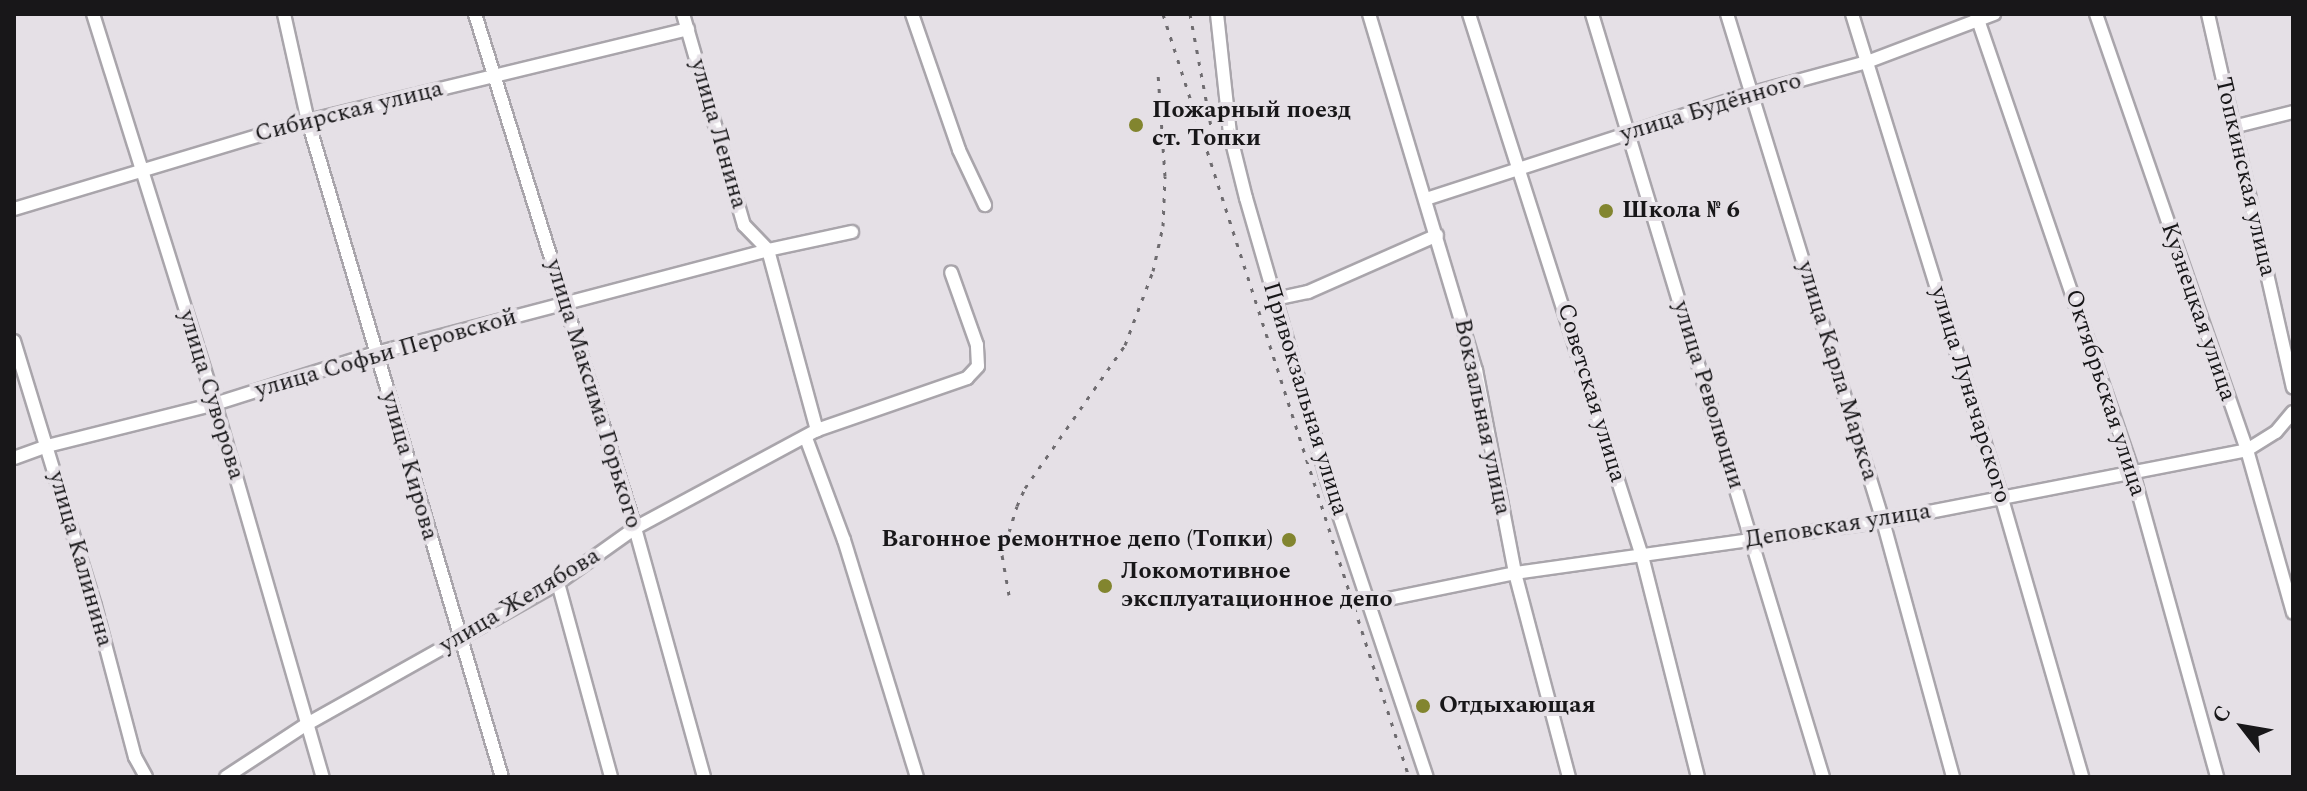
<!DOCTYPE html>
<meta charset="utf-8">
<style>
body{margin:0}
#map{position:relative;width:2307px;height:791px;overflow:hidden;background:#e5e0e6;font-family:Spectral,serif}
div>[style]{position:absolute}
.roads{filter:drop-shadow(2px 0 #a9a5ab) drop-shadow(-2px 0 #a9a5ab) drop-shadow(0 2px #a9a5ab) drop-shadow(0 -2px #a9a5ab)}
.minor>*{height:12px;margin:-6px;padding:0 6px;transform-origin:6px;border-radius:6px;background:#fff}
.rail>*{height:3px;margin-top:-1.5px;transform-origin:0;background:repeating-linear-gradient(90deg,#6f6c70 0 4px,transparent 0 12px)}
.dots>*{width:22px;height:22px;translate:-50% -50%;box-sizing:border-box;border:4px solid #e5e0e6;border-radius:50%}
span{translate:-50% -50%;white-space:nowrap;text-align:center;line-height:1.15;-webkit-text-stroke:8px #e5e0e6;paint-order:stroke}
.street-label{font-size:24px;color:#181719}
.poi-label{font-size:24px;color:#181719;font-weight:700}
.left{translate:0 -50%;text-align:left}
.right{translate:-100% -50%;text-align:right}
.frame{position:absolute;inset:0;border:16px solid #181719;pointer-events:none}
.north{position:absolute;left:2203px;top:687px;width:80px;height:80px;-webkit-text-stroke:6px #e5e0e6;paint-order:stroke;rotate:301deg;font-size:22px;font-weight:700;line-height:32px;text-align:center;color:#181719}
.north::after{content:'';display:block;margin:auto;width:28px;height:36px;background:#181719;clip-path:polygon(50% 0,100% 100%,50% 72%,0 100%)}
</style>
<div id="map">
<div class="roads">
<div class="minor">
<div style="left:93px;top:14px;width:409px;rotate:72.6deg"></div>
<div style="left:215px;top:404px;width:388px;rotate:73.9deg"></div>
<div style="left:284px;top:14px;width:110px;rotate:77.4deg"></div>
<div style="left:308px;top:121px;width:684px;rotate:73.53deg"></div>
<div style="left:475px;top:14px;width:538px;rotate:72.71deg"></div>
<div style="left:635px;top:528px;width:258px;rotate:74.5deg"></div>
<div style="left:683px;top:14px;width:220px;rotate:73.9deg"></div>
<div style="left:744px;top:225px;width:35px;rotate:46deg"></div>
<div style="left:768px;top:250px;width:187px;rotate:74.8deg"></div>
<div style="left:912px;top:14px;width:144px;rotate:70.9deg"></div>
<div style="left:959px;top:150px;width:61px;rotate:64.7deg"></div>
<div style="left:1217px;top:14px;width:121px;rotate:83.8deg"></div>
<div style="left:1230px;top:134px;width:66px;rotate:76deg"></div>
<div style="left:1246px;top:198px;width:289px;rotate:73.9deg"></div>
<div style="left:1326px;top:476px;width:317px;rotate:71.5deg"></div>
<div style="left:1369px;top:14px;width:372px;rotate:73.3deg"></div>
<div style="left:1476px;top:370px;width:207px;rotate:79.1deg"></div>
<div style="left:1515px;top:573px;width:211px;rotate:75.2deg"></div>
<div style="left:1469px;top:14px;width:569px;rotate:72.3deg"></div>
<div style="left:1642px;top:556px;width:228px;rotate:75.8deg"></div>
<div style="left:1592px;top:14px;width:797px;rotate:73.16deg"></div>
<div style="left:1727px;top:14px;width:530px;rotate:72.9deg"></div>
<div style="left:1883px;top:521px;width:265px;rotate:74.7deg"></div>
<div style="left:1852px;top:14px;width:508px;rotate:72.81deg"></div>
<div style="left:2002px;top:499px;width:289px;rotate:73.9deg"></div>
<div style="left:1976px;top:14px;width:482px;rotate:71.1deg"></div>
<div style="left:2132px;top:470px;width:319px;rotate:74.5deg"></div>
<div style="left:2096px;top:14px;width:461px;rotate:70.9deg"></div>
<div style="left:2247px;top:450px;width:169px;rotate:74.2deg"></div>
<div style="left:2208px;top:14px;width:383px;rotate:77.2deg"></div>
<div style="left:2233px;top:127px;width:62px;rotate:-14deg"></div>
<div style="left:1426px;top:199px;width:344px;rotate:-18deg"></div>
<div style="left:1753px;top:93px;width:118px;rotate:-15.2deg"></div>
<div style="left:1867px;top:62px;width:136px;rotate:-20.7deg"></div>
<div style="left:14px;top:209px;width:307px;rotate:-16.7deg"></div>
<div style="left:308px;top:121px;width:391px;rotate:-13.6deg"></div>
<div style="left:1275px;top:299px;width:34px;rotate:-12deg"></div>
<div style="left:1308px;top:292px;width:141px;rotate:-23.8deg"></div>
<div style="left:14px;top:341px;width:277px;rotate:73deg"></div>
<div style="left:95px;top:606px;width:156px;rotate:75.2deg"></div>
<div style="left:135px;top:757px;width:23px;rotate:61deg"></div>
<div style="left:806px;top:438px;width:109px;rotate:69.6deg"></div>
<div style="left:844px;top:540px;width:248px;rotate:72.9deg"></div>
<div style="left:14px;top:458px;width:35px;rotate:-20deg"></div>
<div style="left:47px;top:446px;width:173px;rotate:-14deg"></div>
<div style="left:215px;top:404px;width:169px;rotate:-17.6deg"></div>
<div style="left:376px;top:353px;width:405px;rotate:-14.7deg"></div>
<div style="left:768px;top:250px;width:86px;rotate:-12.1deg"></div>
<div style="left:558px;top:583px;width:201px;rotate:74.7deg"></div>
<div style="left:1369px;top:603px;width:149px;rotate:-11.6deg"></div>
<div style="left:1515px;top:573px;width:372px;rotate:-8deg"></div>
<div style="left:1883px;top:521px;width:371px;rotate:-11deg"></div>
<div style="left:2247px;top:450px;width:34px;rotate:-32deg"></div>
<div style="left:2276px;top:432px;width:26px;rotate:-50deg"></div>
<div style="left:226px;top:777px;width:97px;rotate:-33.2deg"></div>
<div style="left:307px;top:724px;width:288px;rotate:-29.3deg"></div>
<div style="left:558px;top:583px;width:95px;rotate:-35.5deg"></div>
<div style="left:635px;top:528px;width:207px;rotate:-28.3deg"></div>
<div style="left:817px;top:430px;width:159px;rotate:-19.1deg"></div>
<div style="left:967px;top:378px;width:16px;rotate:-47deg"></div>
<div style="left:978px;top:366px;width:21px;rotate:-93deg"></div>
<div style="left:977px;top:345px;width:77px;rotate:-109.6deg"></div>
</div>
</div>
<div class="rail">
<div style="left:1163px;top:14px;width:802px;rotate:72.13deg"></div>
<div style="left:1190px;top:14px;width:135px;rotate:79.4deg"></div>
<div style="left:1009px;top:595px;width:41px;rotate:-99.9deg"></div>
<div style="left:1002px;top:555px;width:51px;rotate:-73deg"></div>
<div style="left:1017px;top:506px;width:20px;rotate:-66deg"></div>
<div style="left:1025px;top:488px;width:174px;rotate:-55deg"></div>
<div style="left:1125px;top:345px;width:79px;rotate:-69.3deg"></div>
<div style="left:1153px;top:271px;width:46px;rotate:-77.5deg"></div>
<div style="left:1163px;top:226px;width:50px;rotate:-87.7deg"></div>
<div style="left:1165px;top:176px;width:102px;rotate:-93.9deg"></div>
</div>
<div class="dots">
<div style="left:1136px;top:125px;background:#82852f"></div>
<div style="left:1606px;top:211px;background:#82852f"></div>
<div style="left:1289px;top:540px;background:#82852f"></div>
<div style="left:1105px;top:586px;background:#82852f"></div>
<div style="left:1423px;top:706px;background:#82852f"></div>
</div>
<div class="street-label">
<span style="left:1711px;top:108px;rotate:-17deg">улица Будённого</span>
<span style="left:349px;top:112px;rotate:-14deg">Сибирская улица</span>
<span style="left:718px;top:134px;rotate:74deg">улица Ленина</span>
<span style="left:2245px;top:177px;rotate:77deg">Топкинская улица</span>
<span style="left:2198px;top:312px;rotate:71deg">Кузнецкая улица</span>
<span style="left:386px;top:354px;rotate:-16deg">улица Софьи Перовской</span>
<span style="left:1837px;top:371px;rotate:73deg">улица Карла Маркса</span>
<span style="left:1591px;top:393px;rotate:73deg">Советская улица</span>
<span style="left:2105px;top:393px;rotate:72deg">Октябрьская улица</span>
<span style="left:593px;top:394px;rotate:73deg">улица Максима Горького</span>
<span style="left:211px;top:395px;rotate:73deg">улица Суворова</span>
<span style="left:1708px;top:395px;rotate:73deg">улица Революции</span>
<span style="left:1970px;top:395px;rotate:73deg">улица Луначарского</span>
<span style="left:1305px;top:399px;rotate:73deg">Привокзальная улица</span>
<span style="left:1482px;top:417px;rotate:78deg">Вокзальная улица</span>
<span style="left:409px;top:466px;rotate:74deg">улица Кирова</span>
<span style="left:1838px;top:526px;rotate:-9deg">Деповская улица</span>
<span style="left:80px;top:559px;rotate:74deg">улица Калинина</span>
<span style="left:520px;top:601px;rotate:-31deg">улица Желябова</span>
</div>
<div class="poi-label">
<span class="left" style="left:1152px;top:125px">Пожарный поезд<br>ст. Топки</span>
<span class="left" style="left:1622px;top:211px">Школа № 6</span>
<span class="right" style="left:1273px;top:540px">Вагонное ремонтное депо (Топки)</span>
<span class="left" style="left:1121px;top:586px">Локомотивное<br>эксплуатационное депо</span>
<span class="left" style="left:1439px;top:706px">Отдыхающая</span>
</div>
<div class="frame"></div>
<div class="north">С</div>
</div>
